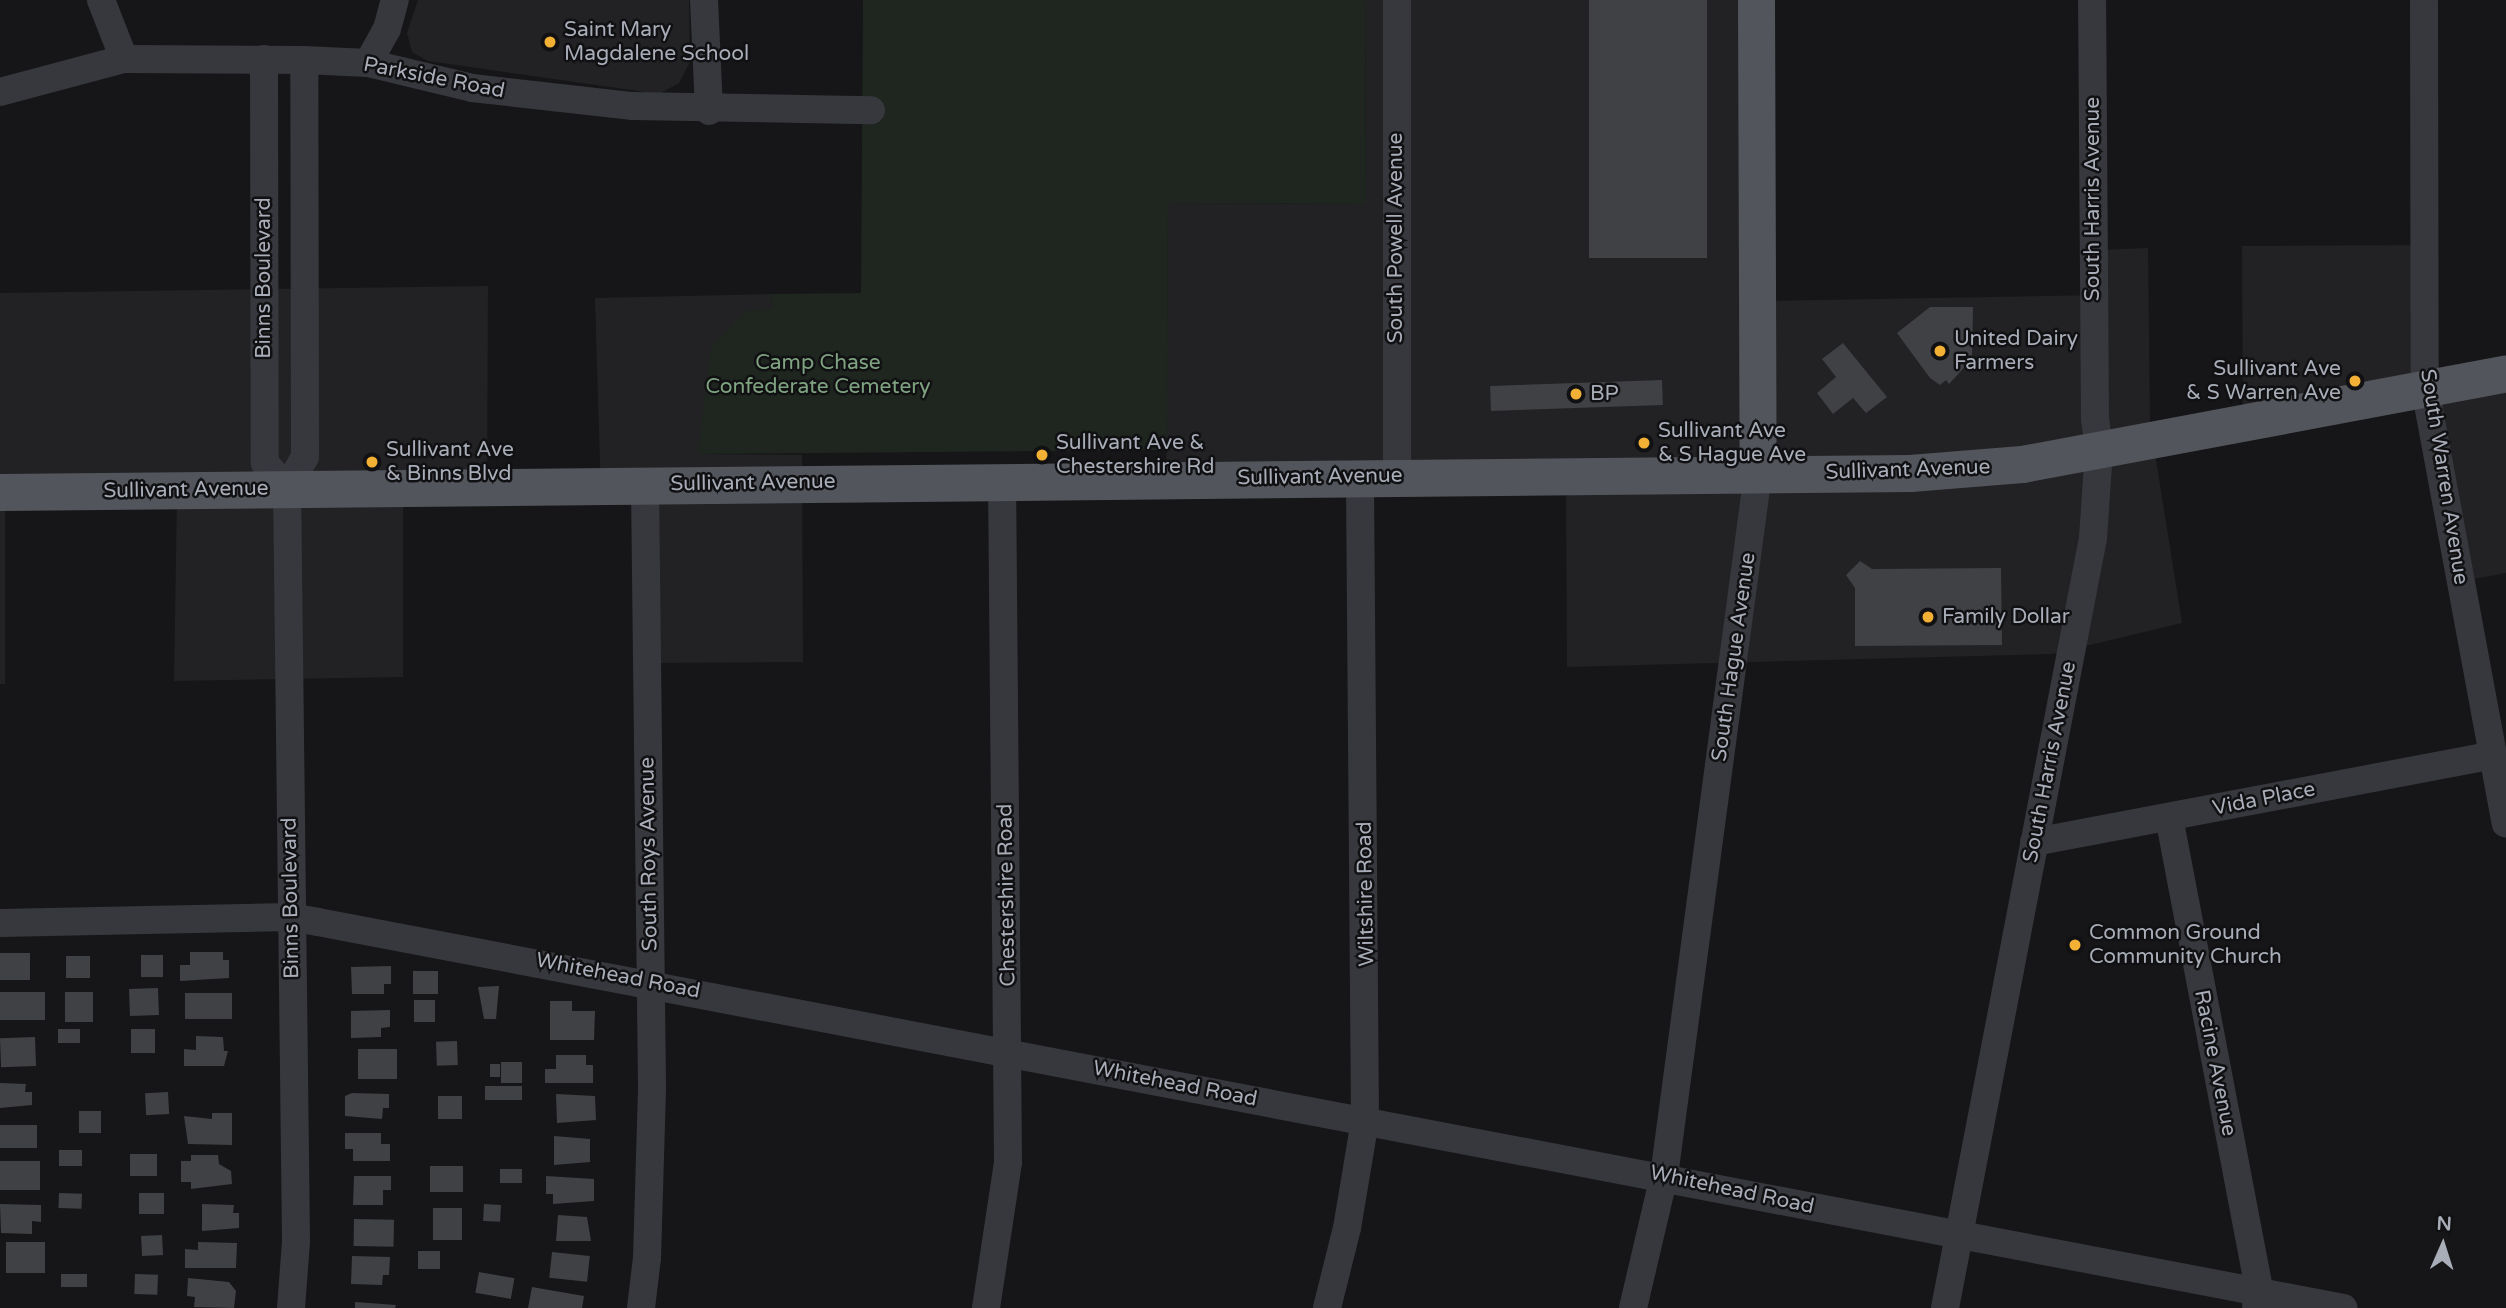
<!DOCTYPE html>
<style>
body{margin:0}
#map{position:relative;width:2506px;height:1308px;overflow:hidden;background:#161618;font-family:"Varela Round",sans-serif}
div>[style]{position:absolute}
.built>*{inset:0;background:#222225}
.green>*{inset:0;background:#1e261f}
.building>*{inset:0;background:#404145;transform-origin:0 0}
.minor>*{height:28px;margin:-14px;padding:0 14px;transform-origin:14px;border-radius:14px;background:#37383d}
.major>*{height:37px;margin:-18.5px;padding:0 18.5px;transform-origin:18.5px;border-radius:18.5px;background:#53555c}
.dots>*{width:19px;height:19px;translate:-50% -50%;box-sizing:border-box;border:4px solid #111113;border-radius:50%}
span{translate:-50% -50%;white-space:nowrap;text-align:center;line-height:1.15;-webkit-text-stroke:5px #111113;paint-order:stroke}
.poi-label{font-size:21px;color:#a8adb8}
.left{translate:0 -50%;text-align:left}
.right{translate:-100% -50%;text-align:right}
.street-label{font-size:21px;color:#a8adb8}
.park-label{font-size:21px;color:#7fa381}
.north{position:absolute;left:2408px;top:1210px;width:70px;height:70px;-webkit-text-stroke:5px #111113;paint-order:stroke;rotate:3deg;font-size:19px;font-weight:700;line-height:28px;text-align:center;color:#a8adb8}
.north::after{content:'';display:block;margin:auto;width:24px;height:32px;background:#a8adb8;clip-path:polygon(50% 0,100% 100%,50% 72%,0 100%)}
</style>
<div id="map">
<div class="built">
<div style="clip-path:polygon(418px 0,689px 0,690px 62px,679px 83px,659px 94px,428px 61px,412px 52px,407px 33px)"></div>
<div style="clip-path:polygon(1365px 0,1763px 0,1763px 301px,2101px 295px,2100px 250px,2148px 248px,2150px 422px,2182px 623px,2052px 654px,1567px 667px,1566px 486px,1166px 493px,1168px 203px,1366px 204px)"></div>
<div style="clip-path:polygon(2434px 245px,2432px 385px,2506px 371px,2506px 573px,2452px 583px,2421px 402px,2243px 434px,2242px 246px)"></div>
<div style="clip-path:polygon(488px 286px,487px 494px,403px 496px,403px 677px,174px 681px,177px 496px,5px 499px,5px 684px,0 684px,0 293px)"></div>
<div style="clip-path:polygon(771px 294px,772px 309px,699px 454px,802px 455px,803px 662px,653px 663px,654px 493px,601px 495px,595px 298px)"></div>
</div>
<div class="green">
<div style="clip-path:polygon(863px 0,1365px 0,1366px 204px,1168px 203px,1167px 450px,698px 454px,711px 347px,747px 310px,772px 309px,771px 294px,861px 293px)"></div>
</div>
<div class="building">
<div style="left:1589px;top:0;width:118px;height:258px"></div>
<div style="clip-path:polygon(1930px 307px,1973px 307px,1972px 359px,1949px 384px,1946px 380px,1940px 385px,1930px 378px,1897px 333px)"></div>
<div style="clip-path:polygon(1843px 343px,1887px 397px,1866px 413px,1853px 398px,1833px 414px,1817px 393px,1836px 377px,1822px 359px)"></div>
<div style="left:1662px;top:380px;width:25px;height:172px;rotate:88deg"></div>
<div style="clip-path:polygon(1860px 561px,1872px 569px,2001px 568px,2002px 645px,1855px 646px,1855px 588px,1846px 575px)"></div>
<div style="clip-path:polygon(190px 952px,223px 952px,223px 960px,229px 960px,229px 978px,180px 981px,180px 965px,190px 965px)"></div>
<div style="left:0;top:953px;width:30px;height:27px"></div>
<div style="left:141px;top:955px;width:22px;height:22px"></div>
<div style="left:66px;top:956px;width:24px;height:22px"></div>
<div style="clip-path:polygon(391px 966px,391px 984px,384px 984px,384px 994px,352px 994px,351px 967px)"></div>
<div style="left:438px;top:971px;width:23px;height:25px;rotate:90deg"></div>
<div style="clip-path:polygon(499px 986px,496px 1019px,484px 1019px,478px 987px)"></div>
<div style="left:158px;top:988px;width:27px;height:29px;rotate:88deg"></div>
<div style="left:45px;top:992px;width:28px;height:45px;rotate:90deg"></div>
<div style="left:65px;top:992px;width:28px;height:30px"></div>
<div style="left:185px;top:993px;width:47px;height:26px"></div>
<div style="left:414px;top:1000px;width:21px;height:22px"></div>
<div style="clip-path:polygon(550px 1001px,572px 1001px,572px 1011px,595px 1011px,594px 1040px,550px 1040px)"></div>
<div style="clip-path:polygon(390px 1010px,390px 1027px,381px 1028px,381px 1037px,351px 1038px,351px 1011px)"></div>
<div style="left:58px;top:1029px;width:22px;height:14px"></div>
<div style="left:131px;top:1029px;width:24px;height:24px"></div>
<div style="clip-path:polygon(196px 1036px,223px 1037px,224px 1051px,228px 1051px,224px 1066px,184px 1066px,184px 1049px,196px 1050px)"></div>
<div style="left:35px;top:1037px;width:29px;height:35px;rotate:88deg"></div>
<div style="left:457px;top:1041px;width:24px;height:21px;rotate:88deg"></div>
<div style="left:358px;top:1049px;width:39px;height:30px"></div>
<div style="clip-path:polygon(556px 1055px,586px 1055px,586px 1065px,593px 1065px,593px 1083px,545px 1083px,545px 1069px,556px 1069px)"></div>
<div style="left:522px;top:1062px;width:21px;height:21px;rotate:90deg"></div>
<div style="left:490px;top:1064px;width:10px;height:13px"></div>
<div style="clip-path:polygon(0 1083px,26px 1084px,25px 1092px,32px 1092px,32px 1105px,0 1108px)"></div>
<div style="left:485px;top:1086px;width:37px;height:14px"></div>
<div style="left:168px;top:1092px;width:22px;height:23px;rotate:87deg"></div>
<div style="clip-path:polygon(352px 1093px,389px 1094px,389px 1108px,383px 1108px,382px 1119px,345px 1116px,345px 1096px)"></div>
<div style="clip-path:polygon(556px 1094px,595px 1096px,596px 1120px,557px 1123px)"></div>
<div style="left:462px;top:1096px;width:23px;height:24px;rotate:90deg"></div>
<div style="left:79px;top:1111px;width:22px;height:22px"></div>
<div style="clip-path:polygon(212px 1113px,232px 1113px,232px 1145px,188px 1144px,184px 1116px,212px 1119px)"></div>
<div style="left:0;top:1125px;width:37px;height:23px"></div>
<div style="clip-path:polygon(345px 1133px,381px 1133px,381px 1144px,390px 1144px,390px 1161px,353px 1161px,353px 1149px,345px 1149px)"></div>
<div style="clip-path:polygon(554px 1136px,590px 1139px,590px 1162px,554px 1165px)"></div>
<div style="left:82px;top:1150px;width:16px;height:23px;rotate:90deg"></div>
<div style="left:130px;top:1154px;width:27px;height:22px"></div>
<div style="clip-path:polygon(191px 1155px,218px 1155px,219px 1164px,231px 1171px,232px 1184px,191px 1189px,191px 1182px,181px 1182px,181px 1161px,191px 1161px)"></div>
<div style="left:0;top:1161px;width:40px;height:29px"></div>
<div style="left:430px;top:1166px;width:33px;height:26px"></div>
<div style="left:500px;top:1169px;width:22px;height:14px"></div>
<div style="clip-path:polygon(354px 1176px,391px 1176px,391px 1190px,383px 1190px,383px 1205px,353px 1205px)"></div>
<div style="clip-path:polygon(546px 1176px,594px 1179px,594px 1201px,553px 1204px,553px 1194px,546px 1194px)"></div>
<div style="left:59px;top:1193px;width:23px;height:15px;rotate:2deg"></div>
<div style="left:164px;top:1193px;width:21px;height:25px;rotate:90deg"></div>
<div style="clip-path:polygon(0 1204px,41px 1205px,41px 1222px,32px 1221px,32px 1234px,1px 1233px)"></div>
<div style="clip-path:polygon(202px 1204px,234px 1205px,233px 1213px,239px 1213px,239px 1228px,202px 1231px)"></div>
<div style="left:484px;top:1204px;width:17px;height:17px;rotate:3deg"></div>
<div style="left:433px;top:1208px;width:29px;height:32px"></div>
<div style="clip-path:polygon(558px 1215px,587px 1217px,591px 1241px,556px 1241px)"></div>
<div style="left:354px;top:1219px;width:40px;height:27px;rotate:1deg"></div>
<div style="left:162px;top:1235px;width:20px;height:21px;rotate:87deg"></div>
<div style="left:6px;top:1242px;width:39px;height:31px"></div>
<div style="clip-path:polygon(198px 1242px,237px 1243px,236px 1268px,185px 1268px,185px 1249px,198px 1250px)"></div>
<div style="left:418px;top:1251px;width:22px;height:18px"></div>
<div style="left:552px;top:1252px;width:38px;height:26px;rotate:6deg"></div>
<div style="clip-path:polygon(352px 1256px,390px 1257px,389px 1275px,383px 1275px,382px 1285px,351px 1284px)"></div>
<div style="left:479px;top:1272px;width:36px;height:21px;rotate:10deg"></div>
<div style="left:61px;top:1274px;width:26px;height:13px"></div>
<div style="left:135px;top:1274px;width:23px;height:20px;rotate:2deg"></div>
<div style="clip-path:polygon(188px 1278px,229px 1282px,236px 1291px,234px 1308px,194px 1307px,195px 1297px,187px 1296px)"></div>
<div style="clip-path:polygon(532px 1287px,584px 1296px,582px 1308px,528px 1308px)"></div>
<div style="clip-path:polygon(355px 1302px,396px 1305px,395px 1308px,355px 1308px)"></div>
</div>
<div class="minor">
<div style="left:101px;top:0;width:63px;rotate:68.7deg"></div>
<div style="left:704px;top:0;width:111px;rotate:87.4deg"></div>
<div style="left:2424px;top:0;width:388px;rotate:89.9deg"></div>
<div style="left:2425px;top:388px;width:443px;rotate:79.5deg"></div>
<div style="left:264px;top:59px;width:404px;rotate:89.9deg"></div>
<div style="left:265px;top:463px;width:33px;rotate:49deg"></div>
<div style="left:368px;top:63px;width:39px;rotate:-61deg"></div>
<div style="left:387px;top:29px;width:30px;rotate:-75deg"></div>
<div style="left:0;top:92px;width:128px;rotate:-14.9deg"></div>
<div style="left:124px;top:59px;width:180px;rotate:0.3deg"></div>
<div style="left:304px;top:60px;width:64px;rotate:2.7deg"></div>
<div style="left:368px;top:63px;width:107px;rotate:13.5deg"></div>
<div style="left:472px;top:88px;width:162px;rotate:6.4deg"></div>
<div style="left:633px;top:106px;width:238px;rotate:1deg"></div>
<div style="left:1397px;top:476px;width:476px;rotate:-90deg"></div>
<div style="left:2169px;top:817px;width:482px;rotate:79.2deg"></div>
<div style="left:2259px;top:1291px;width:15px;rotate:101deg"></div>
<div style="left:2034px;top:842px;width:467px;rotate:-10.7deg"></div>
<div style="left:0;top:923px;width:290px;rotate:-1.2deg"></div>
<div style="left:290px;top:917px;width:28px;rotate:10deg"></div>
<div style="left:318px;top:922px;width:2062px;rotate:10.79deg"></div>
<div style="left:291px;top:1308px;width:67px;rotate:-85.7deg"></div>
<div style="left:296px;top:1241px;width:753px;rotate:-90.68deg"></div>
<div style="left:287px;top:488px;width:36px;rotate:-60deg"></div>
<div style="left:305px;top:457px;width:397px;rotate:-90.1deg"></div>
<div style="left:641px;top:1308px;width:50px;rotate:-83.2deg"></div>
<div style="left:647px;top:1258px;width:172px;rotate:-88.3deg"></div>
<div style="left:652px;top:1086px;width:602px;rotate:-90.67deg"></div>
<div style="left:986px;top:1308px;width:148px;rotate:-81.4deg"></div>
<div style="left:1008px;top:1162px;width:682px;rotate:-90.5deg"></div>
<div style="left:1327px;top:1308px;width:82px;rotate:-76deg"></div>
<div style="left:1347px;top:1228px;width:109px;rotate:-80.5deg"></div>
<div style="left:1365px;top:1120px;width:643px;rotate:-90.45deg"></div>
<div style="left:1633px;top:1308px;width:136px;rotate:-76.8deg"></div>
<div style="left:1664px;top:1176px;width:709px;rotate:-82.38deg"></div>
<div style="left:1945px;top:1308px;width:784px;rotate:-79.12deg"></div>
<div style="left:2093px;top:538px;width:87px;rotate:-86.1deg"></div>
<div style="left:2099px;top:451px;width:32px;rotate:-97deg"></div>
<div style="left:2095px;top:419px;width:419px;rotate:-90.4deg"></div>
</div>
<div class="major">
<div style="left:1756px;top:0;width:473px;rotate:89.8deg"></div>
<div style="left:0;top:492px;width:1910px;rotate:-0.57deg"></div>
<div style="left:1910px;top:473px;width:112px;rotate:-4.6deg"></div>
<div style="left:2022px;top:464px;width:492px;rotate:-10.6deg"></div>
</div>
<div class="dots">
<div style="left:550px;top:42px;background:#f2b134"></div>
<div style="left:1940px;top:351px;background:#f2b134"></div>
<div style="left:2355px;top:381px;background:#f2b134"></div>
<div style="left:1576px;top:394px;background:#f2b134"></div>
<div style="left:1644px;top:443px;background:#f2b134"></div>
<div style="left:1042px;top:455px;background:#f2b134"></div>
<div style="left:372px;top:462px;background:#f2b134"></div>
<div style="left:1928px;top:617px;background:#f2b134"></div>
<div style="left:2075px;top:945px;background:#f2b134"></div>
</div>
<div class="poi-label">
<span class="left" style="left:564px;top:42px">Saint Mary<br>Magdalene School</span>
<span class="left" style="left:1954px;top:351px">United Dairy<br>Farmers</span>
<span class="right" style="left:2341px;top:381px">Sullivant Ave<br>&amp; S Warren Ave</span>
<span class="left" style="left:1590px;top:394px">BP</span>
<span class="left" style="left:1658px;top:443px">Sullivant Ave<br>&amp; S Hague Ave</span>
<span class="left" style="left:1056px;top:455px">Sullivant Ave &amp;<br>Chestershire Rd</span>
<span class="left" style="left:386px;top:462px">Sullivant Ave<br>&amp; Binns Blvd</span>
<span class="left" style="left:1942px;top:617px">Family Dollar</span>
<span class="left" style="left:2089px;top:945px">Common Ground<br>Community Church</span>
</div>
<div class="street-label">
<span style="left:434px;top:78px;rotate:11deg">Parkside Road</span>
<span style="left:2093px;top:199px;rotate:-90deg">South Harris Avenue</span>
<span style="left:1396px;top:238px;rotate:-90deg">South Powell Avenue</span>
<span style="left:264px;top:278px;rotate:-90deg">Binns Boulevard</span>
<span style="left:1908px;top:470px;rotate:-2deg">Sullivant Avenue</span>
<span style="left:1320px;top:477px;rotate:-1deg">Sullivant Avenue</span>
<span style="left:2444px;top:477px;rotate:81deg">South Warren Avenue</span>
<span style="left:753px;top:483px;rotate:-1deg">Sullivant Avenue</span>
<span style="left:186px;top:490px;rotate:-1deg">Sullivant Avenue</span>
<span style="left:1734px;top:657px;rotate:-82deg">South Hague Avenue</span>
<span style="left:2050px;top:762px;rotate:-79deg">South Harris Avenue</span>
<span style="left:2264px;top:799px;rotate:-11deg">Vida Place</span>
<span style="left:649px;top:854px;rotate:-91deg">South Roys Avenue</span>
<span style="left:1366px;top:894px;rotate:-91deg">Wiltshire Road</span>
<span style="left:1007px;top:895px;rotate:-91deg">Chestershire Road</span>
<span style="left:291px;top:898px;rotate:-91deg">Binns Boulevard</span>
<span style="left:618px;top:976px;rotate:11deg">Whitehead Road</span>
<span style="left:2215px;top:1063px;rotate:79deg">Racine Avenue</span>
<span style="left:1175px;top:1084px;rotate:11deg">Whitehead Road</span>
<span style="left:1732px;top:1190px;rotate:12deg">Whitehead Road</span>
</div>
<div class="park-label">
<span style="left:818px;top:375px">Camp Chase<br>Confederate Cemetery</span>
</div>
<div class="north">N</div>
</div>
